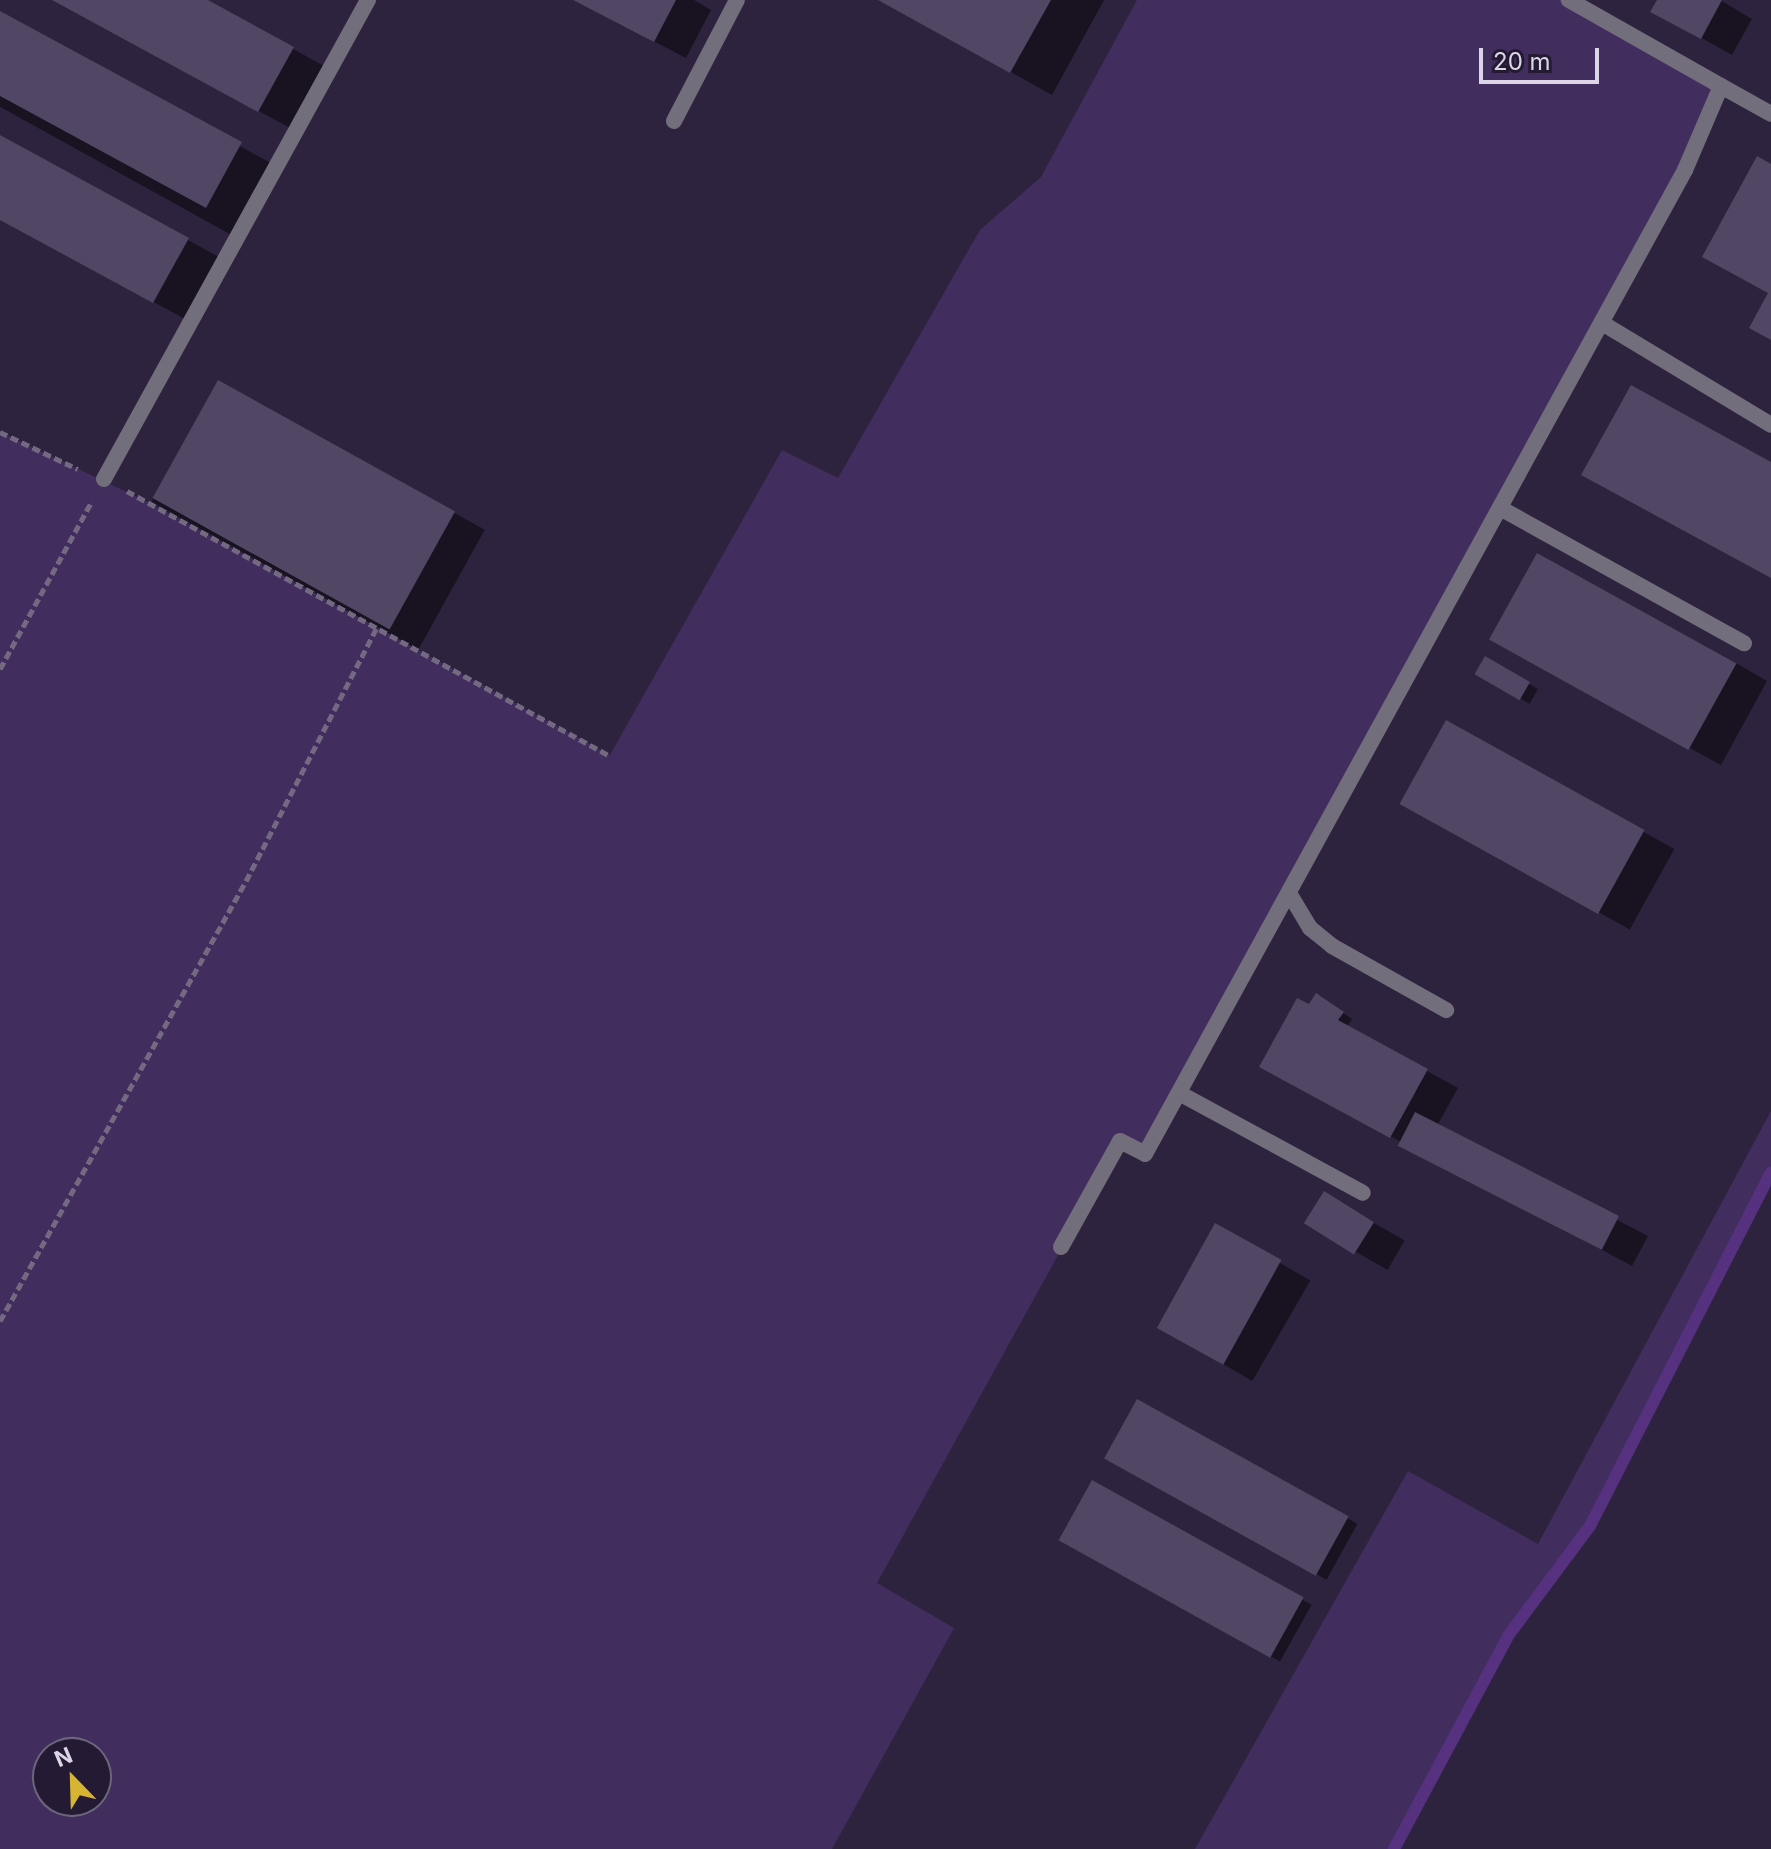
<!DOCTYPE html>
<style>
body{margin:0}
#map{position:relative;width:1771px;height:1849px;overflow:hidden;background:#2e233e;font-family:Inter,sans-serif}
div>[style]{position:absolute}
.green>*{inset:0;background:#422d5f}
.shadow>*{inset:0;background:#0007;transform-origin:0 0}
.stream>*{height:12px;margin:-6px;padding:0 6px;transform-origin:6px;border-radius:6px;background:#55317f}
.building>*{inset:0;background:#514663;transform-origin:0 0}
.path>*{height:5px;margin-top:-2.5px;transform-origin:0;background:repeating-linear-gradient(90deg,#736a81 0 8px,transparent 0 12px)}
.lane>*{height:16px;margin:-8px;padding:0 8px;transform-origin:8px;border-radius:8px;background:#736e7c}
span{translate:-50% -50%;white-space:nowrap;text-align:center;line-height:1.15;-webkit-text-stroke:6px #241a33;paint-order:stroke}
.north{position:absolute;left:32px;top:1737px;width:80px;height:80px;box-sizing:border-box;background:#241a33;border:2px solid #6d657b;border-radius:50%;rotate:337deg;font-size:22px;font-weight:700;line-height:32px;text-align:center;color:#dbd5e6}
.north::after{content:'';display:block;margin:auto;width:28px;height:36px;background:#d8b434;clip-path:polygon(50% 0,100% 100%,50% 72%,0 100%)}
.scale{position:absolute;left:1479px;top:48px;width:120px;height:36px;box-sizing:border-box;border:4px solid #dbd5e6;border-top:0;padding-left:10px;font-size:24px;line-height:28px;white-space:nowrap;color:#dbd5e6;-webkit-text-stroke:6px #241a33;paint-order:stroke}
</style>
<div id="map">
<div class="green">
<div style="clip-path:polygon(evenodd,1137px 0,1569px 0,1721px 86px,1685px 170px,1145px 1154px,1121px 1141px,877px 1583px,954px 1628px,832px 1849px,0 1849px,0 432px,148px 502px,610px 755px,782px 450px,838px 478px,980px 230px,1041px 177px,1137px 0,48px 1753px,96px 1753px,96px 1801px,48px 1801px,48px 1753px)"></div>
<div style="clip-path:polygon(1771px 1111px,1771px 1173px,1590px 1526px,1508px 1636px,1394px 1849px,1195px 1849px,1408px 1471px,1538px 1544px)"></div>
</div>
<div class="shadow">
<div style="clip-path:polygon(54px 0,204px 0,324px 66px,290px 128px)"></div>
<div style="clip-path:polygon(574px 0,694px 0,711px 10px,686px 58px)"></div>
<div style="clip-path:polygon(881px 0,1104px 0,1052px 95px)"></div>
<div style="clip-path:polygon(1659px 0,1720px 0,1752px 19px,1732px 55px,1684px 28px)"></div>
<div style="left:0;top:13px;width:309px;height:82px;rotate:29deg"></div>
<div style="clip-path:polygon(0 137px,219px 257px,185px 319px,0 219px)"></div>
<div style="left:218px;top:382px;width:305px;height:137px;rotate:29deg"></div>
<div style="clip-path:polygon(1522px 657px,1736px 663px,1767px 681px,1721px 765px)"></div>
<div style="left:1486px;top:659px;width:60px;height:17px;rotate:30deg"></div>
<div style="left:1447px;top:723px;width:260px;height:92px;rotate:29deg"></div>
<div style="clip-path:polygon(1326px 1001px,1352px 1019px,1347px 1027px,1458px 1088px,1437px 1126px,1648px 1236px,1632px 1266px,1293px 1084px)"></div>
<div style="left:1324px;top:1194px;width:93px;height:34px;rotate:30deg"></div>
<div style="left:1216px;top:1226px;width:109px;height:116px;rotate:30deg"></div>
<div style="left:1138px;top:1402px;width:251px;height:64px;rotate:29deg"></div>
<div style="left:1092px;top:1483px;width:251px;height:65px;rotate:29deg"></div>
</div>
<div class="stream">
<div style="left:1394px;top:1849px;width:242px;rotate:-61.8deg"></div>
<div style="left:1508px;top:1636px;width:137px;rotate:-53.3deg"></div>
<div style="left:1590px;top:1526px;width:397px;rotate:-62.9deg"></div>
</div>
<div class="building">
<div style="clip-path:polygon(52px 0,208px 0,294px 47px,258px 112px)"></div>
<div style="clip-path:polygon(573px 0,676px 0,654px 42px)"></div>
<div style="clip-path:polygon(878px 0,1051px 0,1010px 73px)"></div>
<div style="clip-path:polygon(1657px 0,1722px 0,1701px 39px,1650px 12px)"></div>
<div style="clip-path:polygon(0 11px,242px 142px,206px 208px,0 96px)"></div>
<div style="clip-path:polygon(0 135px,189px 238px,153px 303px,0 220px)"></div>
<div style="clip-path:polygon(1757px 156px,1771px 164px,1771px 340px,1749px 328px,1768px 293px,1702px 257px)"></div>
<div style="left:218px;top:380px;width:271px;height:135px;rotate:29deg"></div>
<div style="clip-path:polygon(1631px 385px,1771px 462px,1771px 578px,1581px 475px)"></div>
<div style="left:1537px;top:553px;width:228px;height:99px;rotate:29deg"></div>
<div style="left:1485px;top:656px;width:52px;height:21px;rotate:30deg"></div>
<div style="left:1446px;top:720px;width:227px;height:96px;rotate:29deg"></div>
<div style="clip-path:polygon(1316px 993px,1344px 1012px,1338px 1020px,1428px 1069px,1390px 1138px,1259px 1067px,1297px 998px,1309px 1004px)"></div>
<div style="left:1415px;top:1112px;width:229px;height:38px;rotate:27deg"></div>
<div style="left:1324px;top:1191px;width:59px;height:38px;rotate:32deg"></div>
<div style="left:1215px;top:1223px;width:76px;height:120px;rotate:29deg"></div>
<div style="left:1137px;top:1399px;width:242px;height:68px;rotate:29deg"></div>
<div style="left:1092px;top:1480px;width:242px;height:69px;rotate:29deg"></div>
</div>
<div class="path">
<div style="left:0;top:432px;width:86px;rotate:25.4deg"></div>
<div style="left:127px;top:491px;width:551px;rotate:28.75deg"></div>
<div style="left:0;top:669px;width:192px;rotate:-61.3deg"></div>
<div style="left:0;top:1321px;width:504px;rotate:-60.79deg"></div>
<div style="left:246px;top:881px;width:284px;rotate:-62.7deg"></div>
</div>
<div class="lane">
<div style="left:1721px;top:86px;width:57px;rotate:29.2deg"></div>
<div style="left:674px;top:121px;width:136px;rotate:-62.5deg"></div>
<div style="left:1602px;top:323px;width:197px;rotate:31.1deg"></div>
<div style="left:104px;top:479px;width:547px;rotate:-61.14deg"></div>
<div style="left:1500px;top:508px;width:279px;rotate:29deg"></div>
<div style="left:1289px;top:893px;width:41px;rotate:59deg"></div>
<div style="left:1310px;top:928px;width:28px;rotate:39deg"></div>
<div style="left:1332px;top:946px;width:131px;rotate:29.3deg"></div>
<div style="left:1179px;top:1093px;width:209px;rotate:28.5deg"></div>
<div style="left:1061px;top:1247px;width:121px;rotate:-60.9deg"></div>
<div style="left:1120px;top:1141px;width:28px;rotate:27deg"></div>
<div style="left:1145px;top:1154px;width:1122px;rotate:-61.24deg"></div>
<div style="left:1685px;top:170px;width:91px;rotate:-66.8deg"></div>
<div style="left:1721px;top:86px;width:175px;rotate:-150.5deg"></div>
</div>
<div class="north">N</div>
<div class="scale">20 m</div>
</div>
